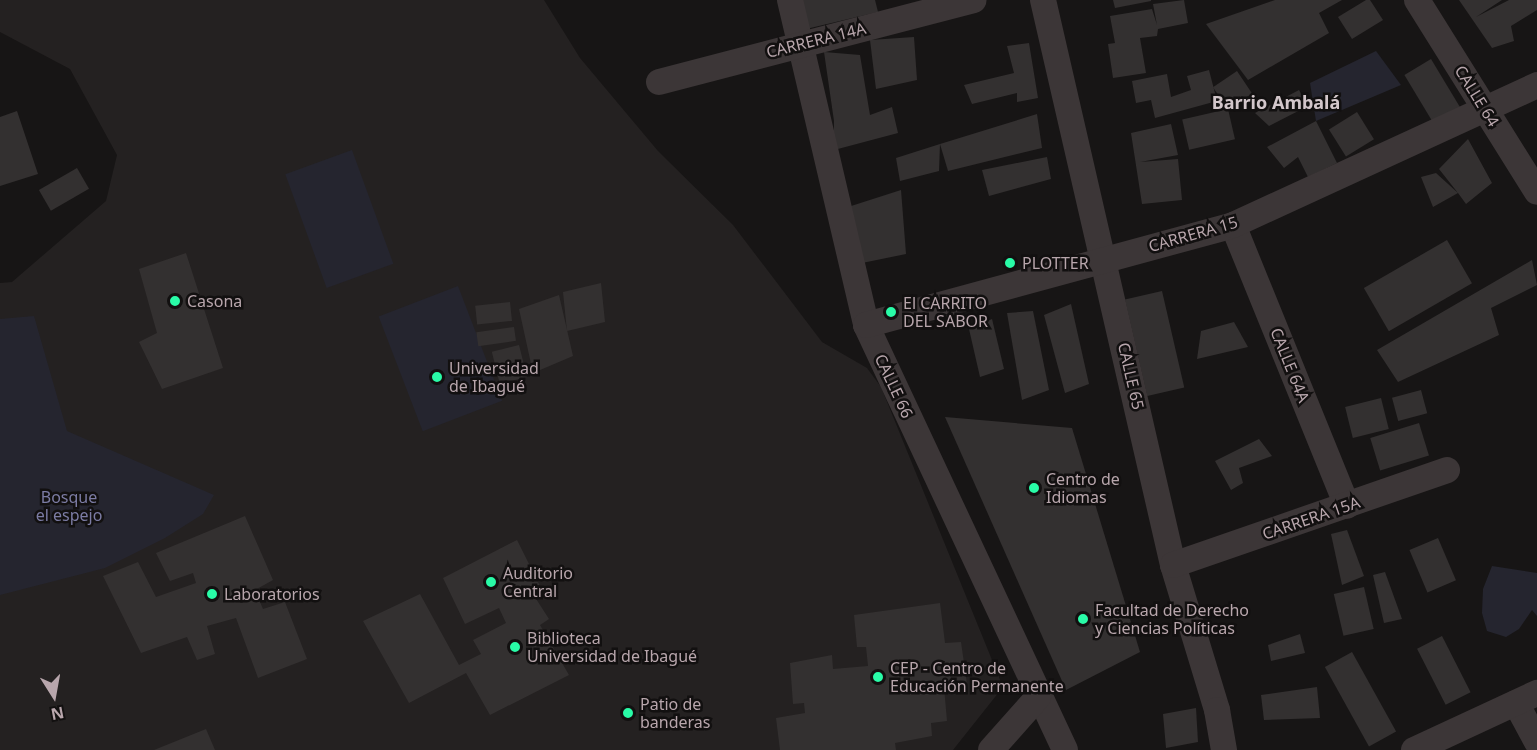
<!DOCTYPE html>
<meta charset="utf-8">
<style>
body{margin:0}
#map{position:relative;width:1537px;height:750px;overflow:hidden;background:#171515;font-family:"Noto Sans",sans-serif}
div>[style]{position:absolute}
.built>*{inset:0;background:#242121}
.green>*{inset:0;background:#25252f;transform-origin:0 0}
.building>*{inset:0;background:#333030;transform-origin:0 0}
.street>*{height:26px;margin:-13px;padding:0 13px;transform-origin:13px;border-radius:13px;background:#3c3637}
.dots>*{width:16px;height:16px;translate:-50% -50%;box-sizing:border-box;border:3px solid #121010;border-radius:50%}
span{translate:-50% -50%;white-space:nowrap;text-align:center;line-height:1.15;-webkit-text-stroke:5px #121010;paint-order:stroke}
.street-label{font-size:16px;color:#b8a6ac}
.poi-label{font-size:16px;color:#b8a6ac}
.left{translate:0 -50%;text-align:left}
.park-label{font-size:16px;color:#7c7ca4}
.neighbourhood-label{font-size:18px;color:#d3c7cb;font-weight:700}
.north{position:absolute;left:24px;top:666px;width:60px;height:60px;-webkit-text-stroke:4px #121010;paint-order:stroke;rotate:169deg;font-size:16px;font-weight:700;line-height:24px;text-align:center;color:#b8a6ac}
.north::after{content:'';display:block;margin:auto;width:21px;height:27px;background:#b8a6ac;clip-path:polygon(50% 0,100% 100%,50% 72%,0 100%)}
</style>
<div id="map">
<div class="built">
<div style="clip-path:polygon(0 0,544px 0,580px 58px,658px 151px,733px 225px,822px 342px,867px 368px,881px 387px,1003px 687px,953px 750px,0 750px,0 283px,12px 282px,106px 201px,117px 155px,70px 69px,0 32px)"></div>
</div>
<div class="green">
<div style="clip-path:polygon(1376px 51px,1401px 85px,1316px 121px,1310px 83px)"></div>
<div style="left:352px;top:150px;width:121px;height:71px;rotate:70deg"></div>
<div style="left:458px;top:286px;width:123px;height:85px;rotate:69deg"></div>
<div style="clip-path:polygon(34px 316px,67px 431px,214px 495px,203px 514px,165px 538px,105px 568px,0 595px,0 319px)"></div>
<div style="clip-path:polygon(1492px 566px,1537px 573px,1537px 616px,1532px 610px,1519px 629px,1506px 637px,1487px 631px,1482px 613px,1483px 589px)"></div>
</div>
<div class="building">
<div style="clip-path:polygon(799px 0,875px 0,878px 12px,806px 29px)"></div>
<div style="clip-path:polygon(1113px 0,1151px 0,1151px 1px,1115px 8px)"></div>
<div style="clip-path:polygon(1184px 0,1188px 23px,1158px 29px,1157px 36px,1140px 38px,1146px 73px,1113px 78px,1108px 44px,1115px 43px,1110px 16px,1152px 9px,1157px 25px,1153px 4px)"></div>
<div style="clip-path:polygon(1275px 0,1342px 0,1319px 13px,1329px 33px,1248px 80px,1206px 24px)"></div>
<div style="clip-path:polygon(1366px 0,1370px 0,1383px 20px,1352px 39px,1338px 17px)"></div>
<div style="clip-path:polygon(1459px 0,1502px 0,1476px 17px,1509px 0,1537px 0,1537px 10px,1511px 26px,1514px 41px,1492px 48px)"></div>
<div style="clip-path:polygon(914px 37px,917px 80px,876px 89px,870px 40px)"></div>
<div style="clip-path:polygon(1029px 43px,1038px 98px,1017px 102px,1017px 93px,972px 104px,964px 85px,1014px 73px,1007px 46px)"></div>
<div style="clip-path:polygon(824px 52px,860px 55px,870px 115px,892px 107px,898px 133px,834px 150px,834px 121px)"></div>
<div style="left:1431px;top:59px;width:64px;height:31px;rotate:59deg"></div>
<div style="clip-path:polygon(1209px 70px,1217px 101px,1155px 118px,1151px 100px,1136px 103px,1132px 81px,1167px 74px,1171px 97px,1191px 90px,1187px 76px)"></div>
<div style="left:1237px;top:71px;width:27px;height:29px;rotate:56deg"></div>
<div style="clip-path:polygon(1299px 90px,1308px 106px,1269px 126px,1255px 113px)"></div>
<div style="left:1228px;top:109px;width:31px;height:47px;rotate:77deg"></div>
<div style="clip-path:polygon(17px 111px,38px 174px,0 186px,0 117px)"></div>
<div style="left:1357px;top:112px;width:32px;height:33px;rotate:58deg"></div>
<div style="clip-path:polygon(1037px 114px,1042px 148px,948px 171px,940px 144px)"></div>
<div style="clip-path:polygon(1316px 121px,1337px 163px,1308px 177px,1298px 157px,1284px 168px,1267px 147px)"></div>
<div style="clip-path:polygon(1171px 124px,1178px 155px,1140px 162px,1178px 159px,1182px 200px,1142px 204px,1131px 133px)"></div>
<div style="clip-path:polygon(1468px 139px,1492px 183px,1466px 204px,1458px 193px,1433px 207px,1421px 177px,1436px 173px,1458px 193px,1439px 169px)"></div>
<div style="clip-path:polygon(940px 144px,939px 171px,900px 181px,896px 158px)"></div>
<div style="clip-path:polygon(1047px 157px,1051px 179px,989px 196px,982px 170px)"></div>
<div style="left:77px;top:168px;width:24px;height:44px;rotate:60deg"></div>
<div style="clip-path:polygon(901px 190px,906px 254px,862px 263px,848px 207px)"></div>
<div style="left:1447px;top:240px;width:50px;height:96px;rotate:60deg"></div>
<div style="clip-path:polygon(186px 253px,223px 368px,162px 389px,139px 342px,157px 333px,139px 269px)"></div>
<div style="clip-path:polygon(1532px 260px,1537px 285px,1491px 308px,1499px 335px,1398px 382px,1377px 350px)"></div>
<div style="clip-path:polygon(601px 283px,605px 322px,567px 331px,563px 292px)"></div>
<div style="left:1162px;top:291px;width:99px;height:38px;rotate:77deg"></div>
<div style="clip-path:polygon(559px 295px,573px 356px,533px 373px,519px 309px)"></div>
<div style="left:510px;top:302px;width:19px;height:35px;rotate:84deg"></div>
<div style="clip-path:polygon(1071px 304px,1089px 384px,1065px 393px,1044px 315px)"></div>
<div style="clip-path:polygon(1033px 311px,1049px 390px,1022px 400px,1007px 313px)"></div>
<div style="clip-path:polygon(992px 319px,1004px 369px,980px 377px,969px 329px)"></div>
<div style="clip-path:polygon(1234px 322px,1248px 347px,1197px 359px,1201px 331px)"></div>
<div style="left:514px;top:327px;width:14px;height:38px;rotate:82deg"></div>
<div style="left:519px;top:345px;width:33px;height:28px;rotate:76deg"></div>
<div style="left:1421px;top:390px;width:24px;height:30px;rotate:75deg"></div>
<div style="left:1381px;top:398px;width:32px;height:37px;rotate:76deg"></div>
<div style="clip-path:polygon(945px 417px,1072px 428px,1140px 652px,1066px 690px)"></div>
<div style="left:1419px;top:423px;width:34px;height:51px;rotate:73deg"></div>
<div style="clip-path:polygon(1259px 439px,1272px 456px,1239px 468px,1243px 483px,1231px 490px,1215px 461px)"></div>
<div style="clip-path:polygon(245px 516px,273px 580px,255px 590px,263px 609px,285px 602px,307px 659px,258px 678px,236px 618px,207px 626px,215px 654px,197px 660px,187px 637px,141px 653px,103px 576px,138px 562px,156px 597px,196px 583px,193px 573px,170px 581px,156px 553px)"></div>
<div style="clip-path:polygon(1347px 530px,1364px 576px,1342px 585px,1331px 534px)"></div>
<div style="left:1438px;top:538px;width:46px;height:31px;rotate:67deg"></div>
<div style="clip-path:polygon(517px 540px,540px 586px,531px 591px,549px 619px,540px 625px,569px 675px,490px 715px,466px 673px,409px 703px,363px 621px,420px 594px,459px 665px,481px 654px,473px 640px,506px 623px,499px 608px,465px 624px,443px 578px)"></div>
<div style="clip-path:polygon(1385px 572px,1402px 619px,1384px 623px,1373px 575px)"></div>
<div style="left:1364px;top:587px;width:43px;height:31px;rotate:77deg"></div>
<div style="clip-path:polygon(940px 603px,945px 643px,961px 642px,967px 684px,944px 687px,947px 721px,931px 723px,932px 736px,895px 743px,896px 750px,780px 750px,776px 718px,805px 713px,804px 703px,793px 704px,790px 663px,832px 655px,833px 669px,868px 666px,866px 647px,857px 647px,854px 615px)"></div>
<div style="clip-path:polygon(1300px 634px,1305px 653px,1271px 661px,1268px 645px)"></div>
<div style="left:1442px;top:636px;width:63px;height:28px;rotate:63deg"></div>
<div style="left:1352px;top:652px;width:91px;height:31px;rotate:61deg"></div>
<div style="clip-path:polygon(1317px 687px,1320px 718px,1264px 720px,1261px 695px)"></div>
<div style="clip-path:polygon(1196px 708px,1198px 742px,1166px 748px,1163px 714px)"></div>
<div style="clip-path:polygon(206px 729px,215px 750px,154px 750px)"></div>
</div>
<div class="street">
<div style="left:790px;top:0;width:334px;rotate:76.8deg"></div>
<div style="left:866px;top:325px;width:469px;rotate:64.9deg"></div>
<div style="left:1043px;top:0;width:580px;rotate:77.04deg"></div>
<div style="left:1173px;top:565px;width:152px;rotate:73.1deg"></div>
<div style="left:1217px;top:710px;width:41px;rotate:80.1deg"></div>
<div style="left:1417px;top:0;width:226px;rotate:58deg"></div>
<div style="left:659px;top:82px;width:325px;rotate:-14.6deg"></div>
<div style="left:1233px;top:225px;width:303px;rotate:67.9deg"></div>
<div style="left:866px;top:325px;width:380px;rotate:-15.2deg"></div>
<div style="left:1233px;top:225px;width:335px;rotate:-24.7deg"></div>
<div style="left:1173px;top:565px;width:290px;rotate:-19.1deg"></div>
<div style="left:1516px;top:703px;width:44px;rotate:61.7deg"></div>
<div style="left:991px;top:750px;width:71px;rotate:-48.4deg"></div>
<div style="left:1414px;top:750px;width:136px;rotate:-24.9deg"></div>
</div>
<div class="dots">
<div style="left:1010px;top:263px;background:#29fba7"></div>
<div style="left:175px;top:301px;background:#29fba7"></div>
<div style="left:891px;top:312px;background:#29fba7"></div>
<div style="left:437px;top:377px;background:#29fba7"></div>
<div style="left:1034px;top:488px;background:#29fba7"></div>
<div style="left:491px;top:582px;background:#29fba7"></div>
<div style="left:212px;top:594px;background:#29fba7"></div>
<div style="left:1083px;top:619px;background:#29fba7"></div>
<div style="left:515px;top:647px;background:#29fba7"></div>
<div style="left:878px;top:677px;background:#29fba7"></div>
<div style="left:628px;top:713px;background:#29fba7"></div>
</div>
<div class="street-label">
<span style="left:816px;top:40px;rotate:-14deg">CARRERA 14A</span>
<span style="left:1477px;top:96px;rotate:58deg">CALLE 64</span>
<span style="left:1193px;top:234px;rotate:-16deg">CARRERA 15</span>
<span style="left:1290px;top:365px;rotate:68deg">CALLE 64A</span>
<span style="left:1131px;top:376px;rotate:77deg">CALLE 65</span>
<span style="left:894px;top:386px;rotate:65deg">CALLE 66</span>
<span style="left:1311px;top:518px;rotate:-19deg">CARRERA 15A</span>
</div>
<div class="poi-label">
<span class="left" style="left:1022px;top:263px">PLOTTER</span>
<span class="left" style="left:187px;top:301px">Casona</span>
<span class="left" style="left:903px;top:312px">El CARRITO<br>DEL SABOR</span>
<span class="left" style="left:449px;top:377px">Universidad<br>de Ibagué</span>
<span class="left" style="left:1046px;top:488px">Centro de<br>Idiomas</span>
<span class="left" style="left:503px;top:582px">Auditorio<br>Central</span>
<span class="left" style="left:224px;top:594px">Laboratorios</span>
<span class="left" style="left:1095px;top:619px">Facultad de Derecho<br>y Ciencias Políticas</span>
<span class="left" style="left:527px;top:647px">Biblioteca<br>Universidad de Ibagué</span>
<span class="left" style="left:890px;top:677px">CEP - Centro de<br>Educación Permanente</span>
<span class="left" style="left:640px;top:713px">Patio de<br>banderas</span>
</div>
<div class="park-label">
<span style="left:69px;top:506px">Bosque<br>el espejo</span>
</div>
<div class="neighbourhood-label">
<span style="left:1276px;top:102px">Barrio Ambalá</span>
</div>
<div class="north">N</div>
</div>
